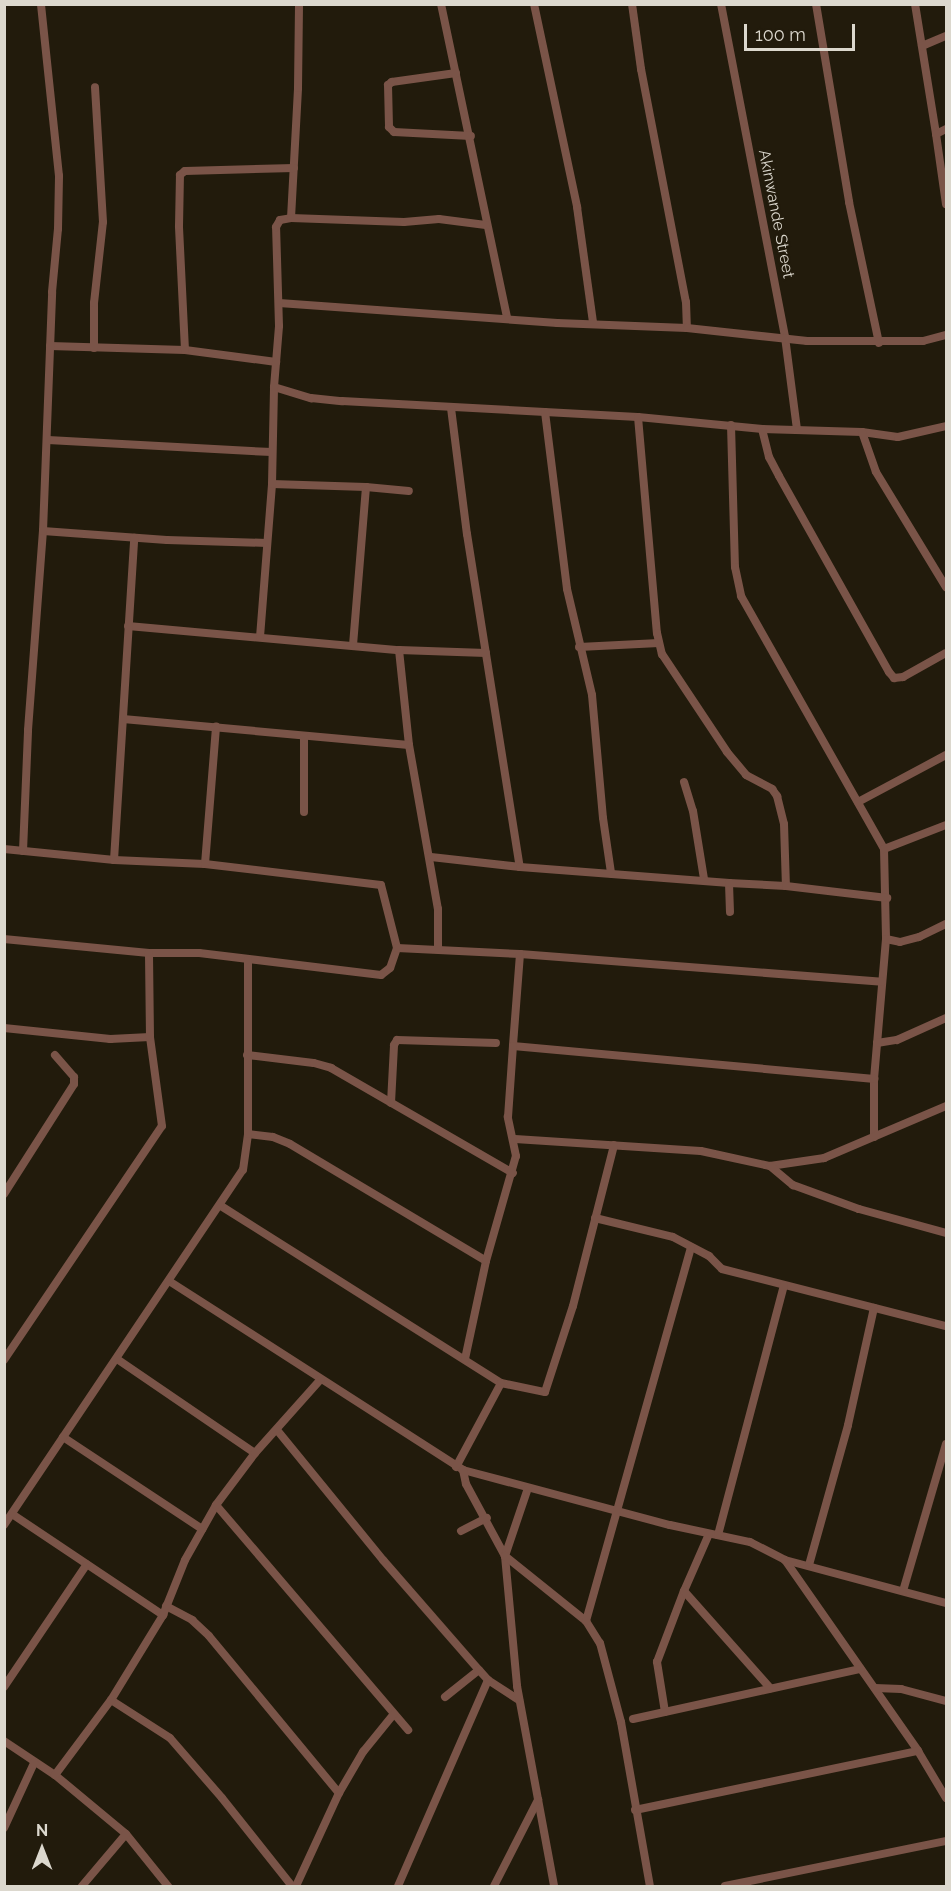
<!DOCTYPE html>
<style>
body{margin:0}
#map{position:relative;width:951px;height:1891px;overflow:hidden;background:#221b0c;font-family:Raleway,sans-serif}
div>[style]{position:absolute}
.street>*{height:8px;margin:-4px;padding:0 4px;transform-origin:4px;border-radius:4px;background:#7a5448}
span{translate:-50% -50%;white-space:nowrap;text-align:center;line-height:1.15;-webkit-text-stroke:4.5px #221b0c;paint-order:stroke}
.street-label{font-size:16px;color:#dcd8ce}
.frame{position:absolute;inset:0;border:6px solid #dcd8ce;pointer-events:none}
.north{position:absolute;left:12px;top:1819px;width:60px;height:60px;-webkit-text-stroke:4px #221b0c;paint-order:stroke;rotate:0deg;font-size:16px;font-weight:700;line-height:24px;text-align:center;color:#dcd8ce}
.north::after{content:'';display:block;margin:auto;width:21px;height:27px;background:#dcd8ce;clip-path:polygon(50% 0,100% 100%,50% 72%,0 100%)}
.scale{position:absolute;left:744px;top:24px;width:111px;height:27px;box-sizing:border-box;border:3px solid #dcd8ce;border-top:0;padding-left:8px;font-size:18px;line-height:21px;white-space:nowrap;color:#dcd8ce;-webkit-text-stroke:4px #221b0c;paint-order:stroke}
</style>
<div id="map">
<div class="street">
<div style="left:441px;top:4px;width:321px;rotate:78.1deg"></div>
<div style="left:534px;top:4px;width:208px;rotate:78deg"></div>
<div style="left:577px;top:207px;width:117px;rotate:82.1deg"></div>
<div style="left:632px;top:4px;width:66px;rotate:82.1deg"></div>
<div style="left:641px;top:69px;width:237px;rotate:79.1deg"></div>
<div style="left:686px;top:302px;width:26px;rotate:88deg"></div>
<div style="left:721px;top:4px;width:339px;rotate:79.1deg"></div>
<div style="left:785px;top:337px;width:93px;rotate:82.6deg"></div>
<div style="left:816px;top:4px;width:201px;rotate:80.5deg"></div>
<div style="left:849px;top:202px;width:144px;rotate:78deg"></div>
<div style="left:915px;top:4px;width:132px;rotate:80.8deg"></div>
<div style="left:922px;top:46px;width:26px;rotate:-23deg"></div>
<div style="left:456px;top:73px;width:65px;rotate:172deg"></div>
<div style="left:392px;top:82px;width:5px;rotate:143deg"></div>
<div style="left:388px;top:85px;width:42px;rotate:88.6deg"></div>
<div style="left:389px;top:127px;width:7px;rotate:45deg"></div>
<div style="left:394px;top:132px;width:77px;rotate:3deg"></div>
<div style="left:946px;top:129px;width:11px;rotate:153deg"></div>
<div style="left:936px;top:134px;width:71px;rotate:81.9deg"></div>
<div style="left:291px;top:218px;width:130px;rotate:-86.9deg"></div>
<div style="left:298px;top:88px;width:84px;rotate:-89.3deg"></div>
<div style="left:279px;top:303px;width:279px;rotate:4.1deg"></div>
<div style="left:557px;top:323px;width:130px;rotate:2.2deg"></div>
<div style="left:687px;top:328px;width:121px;rotate:6.2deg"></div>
<div style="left:807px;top:341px;width:116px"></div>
<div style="left:923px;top:341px;width:24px;rotate:-15deg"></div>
<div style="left:50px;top:346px;width:135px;rotate:1.7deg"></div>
<div style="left:185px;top:350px;width:92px;rotate:7.5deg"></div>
<div style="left:94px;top:348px;width:45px;rotate:-90deg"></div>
<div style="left:94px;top:303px;width:81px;rotate:-83.7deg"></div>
<div style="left:103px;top:222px;width:135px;rotate:-93.4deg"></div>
<div style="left:185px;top:350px;width:124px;rotate:-92.8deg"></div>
<div style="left:179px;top:226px;width:51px;rotate:-88.9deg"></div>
<div style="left:180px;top:175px;width:6px;rotate:-39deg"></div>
<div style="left:185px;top:171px;width:109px;rotate:-1.6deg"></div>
<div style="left:274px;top:387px;width:39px;rotate:17deg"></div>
<div style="left:311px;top:398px;width:31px;rotate:6deg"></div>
<div style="left:342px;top:401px;width:296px;rotate:3.1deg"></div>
<div style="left:638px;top:417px;width:125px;rotate:5.5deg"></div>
<div style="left:762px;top:429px;width:100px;rotate:1.7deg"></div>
<div style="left:862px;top:432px;width:36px;rotate:8deg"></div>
<div style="left:898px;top:437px;width:49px;rotate:-12.9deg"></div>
<div style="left:451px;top:408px;width:127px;rotate:82.8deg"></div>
<div style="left:467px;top:534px;width:337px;rotate:81deg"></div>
<div style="left:545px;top:412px;width:178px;rotate:82.9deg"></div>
<div style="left:567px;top:589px;width:109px;rotate:76.7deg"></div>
<div style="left:592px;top:695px;width:123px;rotate:84.9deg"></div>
<div style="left:603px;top:818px;width:56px;rotate:81.7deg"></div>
<div style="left:638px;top:417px;width:217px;rotate:85deg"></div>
<div style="left:657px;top:633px;width:22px;rotate:77deg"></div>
<div style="left:662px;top:654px;width:118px;rotate:56.4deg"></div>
<div style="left:727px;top:752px;width:30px;rotate:50deg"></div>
<div style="left:746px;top:775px;width:30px;rotate:28deg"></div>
<div style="left:772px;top:789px;width:9px;rotate:54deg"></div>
<div style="left:777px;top:796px;width:29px;rotate:76deg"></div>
<div style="left:784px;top:824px;width:62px;rotate:88.2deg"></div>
<div style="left:731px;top:425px;width:142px;rotate:88.4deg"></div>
<div style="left:735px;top:567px;width:30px;rotate:78deg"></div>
<div style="left:741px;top:596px;width:291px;rotate:60.5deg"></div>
<div style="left:884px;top:849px;width:90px;rotate:88.7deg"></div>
<div style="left:886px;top:939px;width:141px;rotate:94.9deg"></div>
<div style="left:874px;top:1079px;width:58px;rotate:90deg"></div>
<div style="left:762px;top:429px;width:29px;rotate:76deg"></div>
<div style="left:769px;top:457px;width:21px;rotate:62deg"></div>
<div style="left:779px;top:476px;width:225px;rotate:60.7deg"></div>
<div style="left:889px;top:672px;width:8px;rotate:50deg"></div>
<div style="left:894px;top:678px;width:9px;rotate:-6deg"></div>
<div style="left:903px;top:677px;width:49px;rotate:-29.2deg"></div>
<div style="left:862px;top:432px;width:42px;rotate:70.7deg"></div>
<div style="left:876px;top:472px;width:135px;rotate:58.7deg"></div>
<div style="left:48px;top:440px;width:224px;rotate:3.1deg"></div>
<div style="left:272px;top:484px;width:94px;rotate:1.8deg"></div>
<div style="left:366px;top:487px;width:159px;rotate:94.7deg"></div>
<div style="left:366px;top:487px;width:43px;rotate:5.3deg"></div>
<div style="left:43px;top:531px;width:124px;rotate:4.2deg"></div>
<div style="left:167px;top:540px;width:100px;rotate:1.7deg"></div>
<div style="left:128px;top:626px;width:272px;rotate:5.1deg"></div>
<div style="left:399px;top:650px;width:87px;rotate:2deg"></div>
<div style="left:260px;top:637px;width:153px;rotate:-85.5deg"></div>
<div style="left:272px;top:484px;width:97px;rotate:-88.8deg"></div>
<div style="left:274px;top:387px;width:61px;rotate:-85.3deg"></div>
<div style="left:279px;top:326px;width:99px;rotate:-91.7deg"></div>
<div style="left:276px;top:227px;width:8px;rotate:-60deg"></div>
<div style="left:280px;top:220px;width:11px;rotate:-10deg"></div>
<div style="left:291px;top:218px;width:113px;rotate:2deg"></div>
<div style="left:404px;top:222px;width:35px;rotate:-5deg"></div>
<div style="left:439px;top:219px;width:47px;rotate:7.3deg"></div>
<div style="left:579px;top:647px;width:80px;rotate:-2.9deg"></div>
<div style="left:399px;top:650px;width:96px;rotate:84deg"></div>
<div style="left:409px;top:745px;width:167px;rotate:80deg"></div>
<div style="left:438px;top:909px;width:40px;rotate:90deg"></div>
<div style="left:123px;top:719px;width:287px;rotate:5.2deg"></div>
<div style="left:304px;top:736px;width:76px;rotate:90deg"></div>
<div style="left:684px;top:782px;width:30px;rotate:73deg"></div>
<div style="left:693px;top:811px;width:69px;rotate:80.8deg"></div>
<div style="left:858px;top:802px;width:100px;rotate:-28.1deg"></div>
<div style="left:4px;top:849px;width:111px;rotate:5.7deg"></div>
<div style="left:114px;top:860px;width:91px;rotate:2.5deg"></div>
<div style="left:205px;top:864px;width:177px;rotate:6.8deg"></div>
<div style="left:381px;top:885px;width:65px;rotate:75.7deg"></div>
<div style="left:397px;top:948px;width:21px;rotate:109deg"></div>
<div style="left:390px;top:968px;width:11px;rotate:142deg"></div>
<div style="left:381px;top:975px;width:183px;rotate:-173.1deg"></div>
<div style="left:199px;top:953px;width:50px;rotate:180deg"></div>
<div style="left:149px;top:953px;width:146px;rotate:-174.5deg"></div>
<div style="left:884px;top:849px;width:66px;rotate:-21.2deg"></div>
<div style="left:23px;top:851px;width:121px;rotate:-87.6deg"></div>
<div style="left:28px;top:730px;width:200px;rotate:-85.7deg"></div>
<div style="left:43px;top:531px;width:239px;rotate:-87.8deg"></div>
<div style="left:52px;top:292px;width:63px;rotate:-84.6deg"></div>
<div style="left:58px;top:229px;width:53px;rotate:-88.9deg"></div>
<div style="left:59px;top:176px;width:173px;rotate:-96deg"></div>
<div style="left:431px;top:857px;width:90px;rotate:6.4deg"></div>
<div style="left:520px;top:867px;width:210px;rotate:4.4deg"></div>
<div style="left:114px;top:860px;width:323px;rotate:-86.4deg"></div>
<div style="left:205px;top:864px;width:138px;rotate:-85.4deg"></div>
<div style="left:730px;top:912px;width:29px;rotate:-92deg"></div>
<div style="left:729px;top:883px;width:57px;rotate:3deg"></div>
<div style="left:786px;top:886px;width:102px;rotate:6.8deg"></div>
<div style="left:886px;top:939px;width:14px;rotate:12deg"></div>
<div style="left:900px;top:942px;width:20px;rotate:-15deg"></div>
<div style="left:919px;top:937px;width:30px;rotate:-26deg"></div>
<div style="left:397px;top:948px;width:123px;rotate:2.8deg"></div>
<div style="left:520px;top:954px;width:363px;rotate:4.4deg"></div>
<div style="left:520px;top:954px;width:92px;rotate:94.4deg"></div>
<div style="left:513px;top:1046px;width:363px;rotate:5.2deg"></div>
<div style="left:4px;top:1028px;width:107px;rotate:5.9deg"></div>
<div style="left:110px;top:1039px;width:40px;rotate:-2.9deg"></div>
<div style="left:877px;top:1043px;width:20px;rotate:-9deg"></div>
<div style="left:897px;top:1040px;width:54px;rotate:-24.2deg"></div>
<div style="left:247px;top:1055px;width:67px;rotate:6.8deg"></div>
<div style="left:314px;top:1063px;width:18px;rotate:16deg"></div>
<div style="left:331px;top:1068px;width:210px;rotate:30deg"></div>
<div style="left:391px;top:1103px;width:58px;rotate:-87deg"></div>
<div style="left:394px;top:1045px;width:6px;rotate:-59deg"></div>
<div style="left:397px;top:1040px;width:99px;rotate:1.7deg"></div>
<div style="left:248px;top:1134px;width:25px;rotate:7deg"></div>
<div style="left:273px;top:1137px;width:18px;rotate:22deg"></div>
<div style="left:290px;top:1144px;width:228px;rotate:30.8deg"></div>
<div style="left:515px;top:1139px;width:186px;rotate:3.7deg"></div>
<div style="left:701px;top:1151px;width:71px;rotate:12.3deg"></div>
<div style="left:770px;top:1166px;width:55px;rotate:-8.4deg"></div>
<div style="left:824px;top:1158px;width:133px;rotate:-23.1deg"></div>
<div style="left:770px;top:1166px;width:30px;rotate:40deg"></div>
<div style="left:793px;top:1185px;width:70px;rotate:20deg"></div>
<div style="left:859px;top:1209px;width:90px;rotate:15.4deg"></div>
<div style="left:4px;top:1194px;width:130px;rotate:-57.5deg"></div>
<div style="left:74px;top:1084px;width:7px;rotate:-90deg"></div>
<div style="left:74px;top:1077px;width:29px;rotate:-131deg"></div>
<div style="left:221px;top:1206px;width:331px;rotate:32.3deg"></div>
<div style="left:501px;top:1383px;width:45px;rotate:11.6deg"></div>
<div style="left:545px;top:1392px;width:90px;rotate:-72deg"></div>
<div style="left:573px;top:1306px;width:166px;rotate:-75.7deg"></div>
<div style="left:595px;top:1218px;width:80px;rotate:13.7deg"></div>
<div style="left:673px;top:1237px;width:41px;rotate:27.8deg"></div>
<div style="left:709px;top:1256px;width:18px;rotate:45deg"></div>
<div style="left:722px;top:1269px;width:231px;rotate:14.3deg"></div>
<div style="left:169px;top:1281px;width:350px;rotate:32.7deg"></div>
<div style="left:463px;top:1470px;width:214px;rotate:14.9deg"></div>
<div style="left:670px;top:1525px;width:82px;rotate:12deg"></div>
<div style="left:750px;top:1542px;width:39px;rotate:27deg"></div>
<div style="left:785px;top:1560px;width:167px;rotate:15deg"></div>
<div style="left:117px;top:1359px;width:167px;rotate:34.3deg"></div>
<div style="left:465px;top:1359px;width:100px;rotate:-77.9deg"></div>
<div style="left:486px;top:1261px;width:109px;rotate:-74.1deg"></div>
<div style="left:516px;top:1156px;width:40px;rotate:-102deg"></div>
<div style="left:508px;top:1117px;width:71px;rotate:-86deg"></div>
<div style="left:4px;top:1360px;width:282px;rotate:-56deg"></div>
<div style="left:162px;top:1126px;width:90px;rotate:-97.7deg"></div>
<div style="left:150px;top:1037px;width:84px;rotate:-90.7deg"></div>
<div style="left:277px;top:1430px;width:168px;rotate:50.8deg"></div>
<div style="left:383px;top:1560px;width:146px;rotate:48.9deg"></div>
<div style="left:479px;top:1670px;width:13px;rotate:48deg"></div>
<div style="left:488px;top:1680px;width:37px;rotate:33deg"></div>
<div style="left:63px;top:1437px;width:167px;rotate:33.5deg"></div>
<div style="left:456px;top:1467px;width:95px;rotate:-61.8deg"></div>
<div style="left:463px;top:1470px;width:14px;rotate:78deg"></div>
<div style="left:466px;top:1484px;width:82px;rotate:61.6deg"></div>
<div style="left:505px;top:1556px;width:131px;rotate:84.7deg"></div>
<div style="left:517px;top:1686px;width:203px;rotate:79.5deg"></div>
<div style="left:528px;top:1488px;width:72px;rotate:108.7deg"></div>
<div style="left:505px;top:1556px;width:104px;rotate:38.7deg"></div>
<div style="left:586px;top:1621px;width:26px;rotate:58deg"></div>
<div style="left:600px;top:1643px;width:82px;rotate:75.1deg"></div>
<div style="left:621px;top:1722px;width:167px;rotate:80deg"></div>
<div style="left:216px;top:1505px;width:296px;rotate:49.5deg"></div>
<div style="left:12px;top:1514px;width:182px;rotate:33.8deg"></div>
<div style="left:4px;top:1525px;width:428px;rotate:-56.1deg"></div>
<div style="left:243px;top:1170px;width:36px;rotate:-82deg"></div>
<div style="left:248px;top:1134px;width:174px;rotate:-90deg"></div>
<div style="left:461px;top:1531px;width:29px;rotate:-27deg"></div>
<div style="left:718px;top:1535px;width:258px;rotate:-75.2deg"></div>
<div style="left:785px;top:1560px;width:233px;rotate:55.1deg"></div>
<div style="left:918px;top:1751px;width:55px;rotate:59.2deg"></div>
<div style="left:809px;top:1565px;width:145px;rotate:-74.4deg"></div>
<div style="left:848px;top:1425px;width:120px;rotate:-77.5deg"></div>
<div style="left:684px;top:1591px;width:62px;rotate:-66.3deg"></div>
<div style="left:903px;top:1591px;width:153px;rotate:-73.7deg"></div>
<div style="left:166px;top:1606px;width:30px;rotate:28deg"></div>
<div style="left:192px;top:1620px;width:23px;rotate:43deg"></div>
<div style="left:209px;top:1636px;width:204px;rotate:50.4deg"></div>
<div style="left:586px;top:1621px;width:387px;rotate:-74.3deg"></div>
<div style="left:4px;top:1687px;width:148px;rotate:-56deg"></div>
<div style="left:875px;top:1688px;width:26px;rotate:2deg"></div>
<div style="left:901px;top:1689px;width:47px;rotate:14.9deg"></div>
<div style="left:445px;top:1697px;width:43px;rotate:-38.5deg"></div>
<div style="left:111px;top:1700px;width:70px;rotate:32.8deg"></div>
<div style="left:170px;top:1738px;width:79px;rotate:49.1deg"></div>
<div style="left:222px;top:1798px;width:112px;rotate:51.5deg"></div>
<div style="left:665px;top:1712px;width:51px;rotate:-99.1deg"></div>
<div style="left:657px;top:1662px;width:76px;rotate:-69.2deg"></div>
<div style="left:684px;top:1591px;width:130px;rotate:48.4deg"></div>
<div style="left:633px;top:1719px;width:233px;rotate:-12.4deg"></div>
<div style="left:4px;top:1741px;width:61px;rotate:33.7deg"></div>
<div style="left:55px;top:1775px;width:92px;rotate:39.7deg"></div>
<div style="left:126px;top:1834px;width:67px;rotate:51.1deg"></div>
<div style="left:55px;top:1775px;width:94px;rotate:-53.3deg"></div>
<div style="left:111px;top:1700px;width:100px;rotate:-58.5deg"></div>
<div style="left:163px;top:1615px;width:59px;rotate:-68.2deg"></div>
<div style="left:185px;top:1560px;width:63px;rotate:-60.6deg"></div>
<div style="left:216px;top:1505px;width:65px;rotate:-53.1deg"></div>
<div style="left:255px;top:1453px;width:98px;rotate:-48.3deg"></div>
<div style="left:635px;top:1810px;width:289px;rotate:-11.8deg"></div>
<div style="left:4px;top:1828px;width:72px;rotate:-65.2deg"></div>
<div style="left:82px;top:1886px;width:68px;rotate:-49.8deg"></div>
<div style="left:296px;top:1886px;width:102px;rotate:-65.2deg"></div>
<div style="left:339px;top:1793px;width:48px;rotate:-59.7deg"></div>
<div style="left:363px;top:1752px;width:48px;rotate:-51deg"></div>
<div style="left:398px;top:1886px;width:225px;rotate:-66.4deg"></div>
<div style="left:494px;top:1886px;width:97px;rotate:-62.9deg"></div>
<div style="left:725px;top:1886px;width:226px;rotate:-11.5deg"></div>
</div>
<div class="street-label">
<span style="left:776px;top:214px;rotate:79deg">Akinwande Street</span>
</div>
<div class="frame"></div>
<div class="north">N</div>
<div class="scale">100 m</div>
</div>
